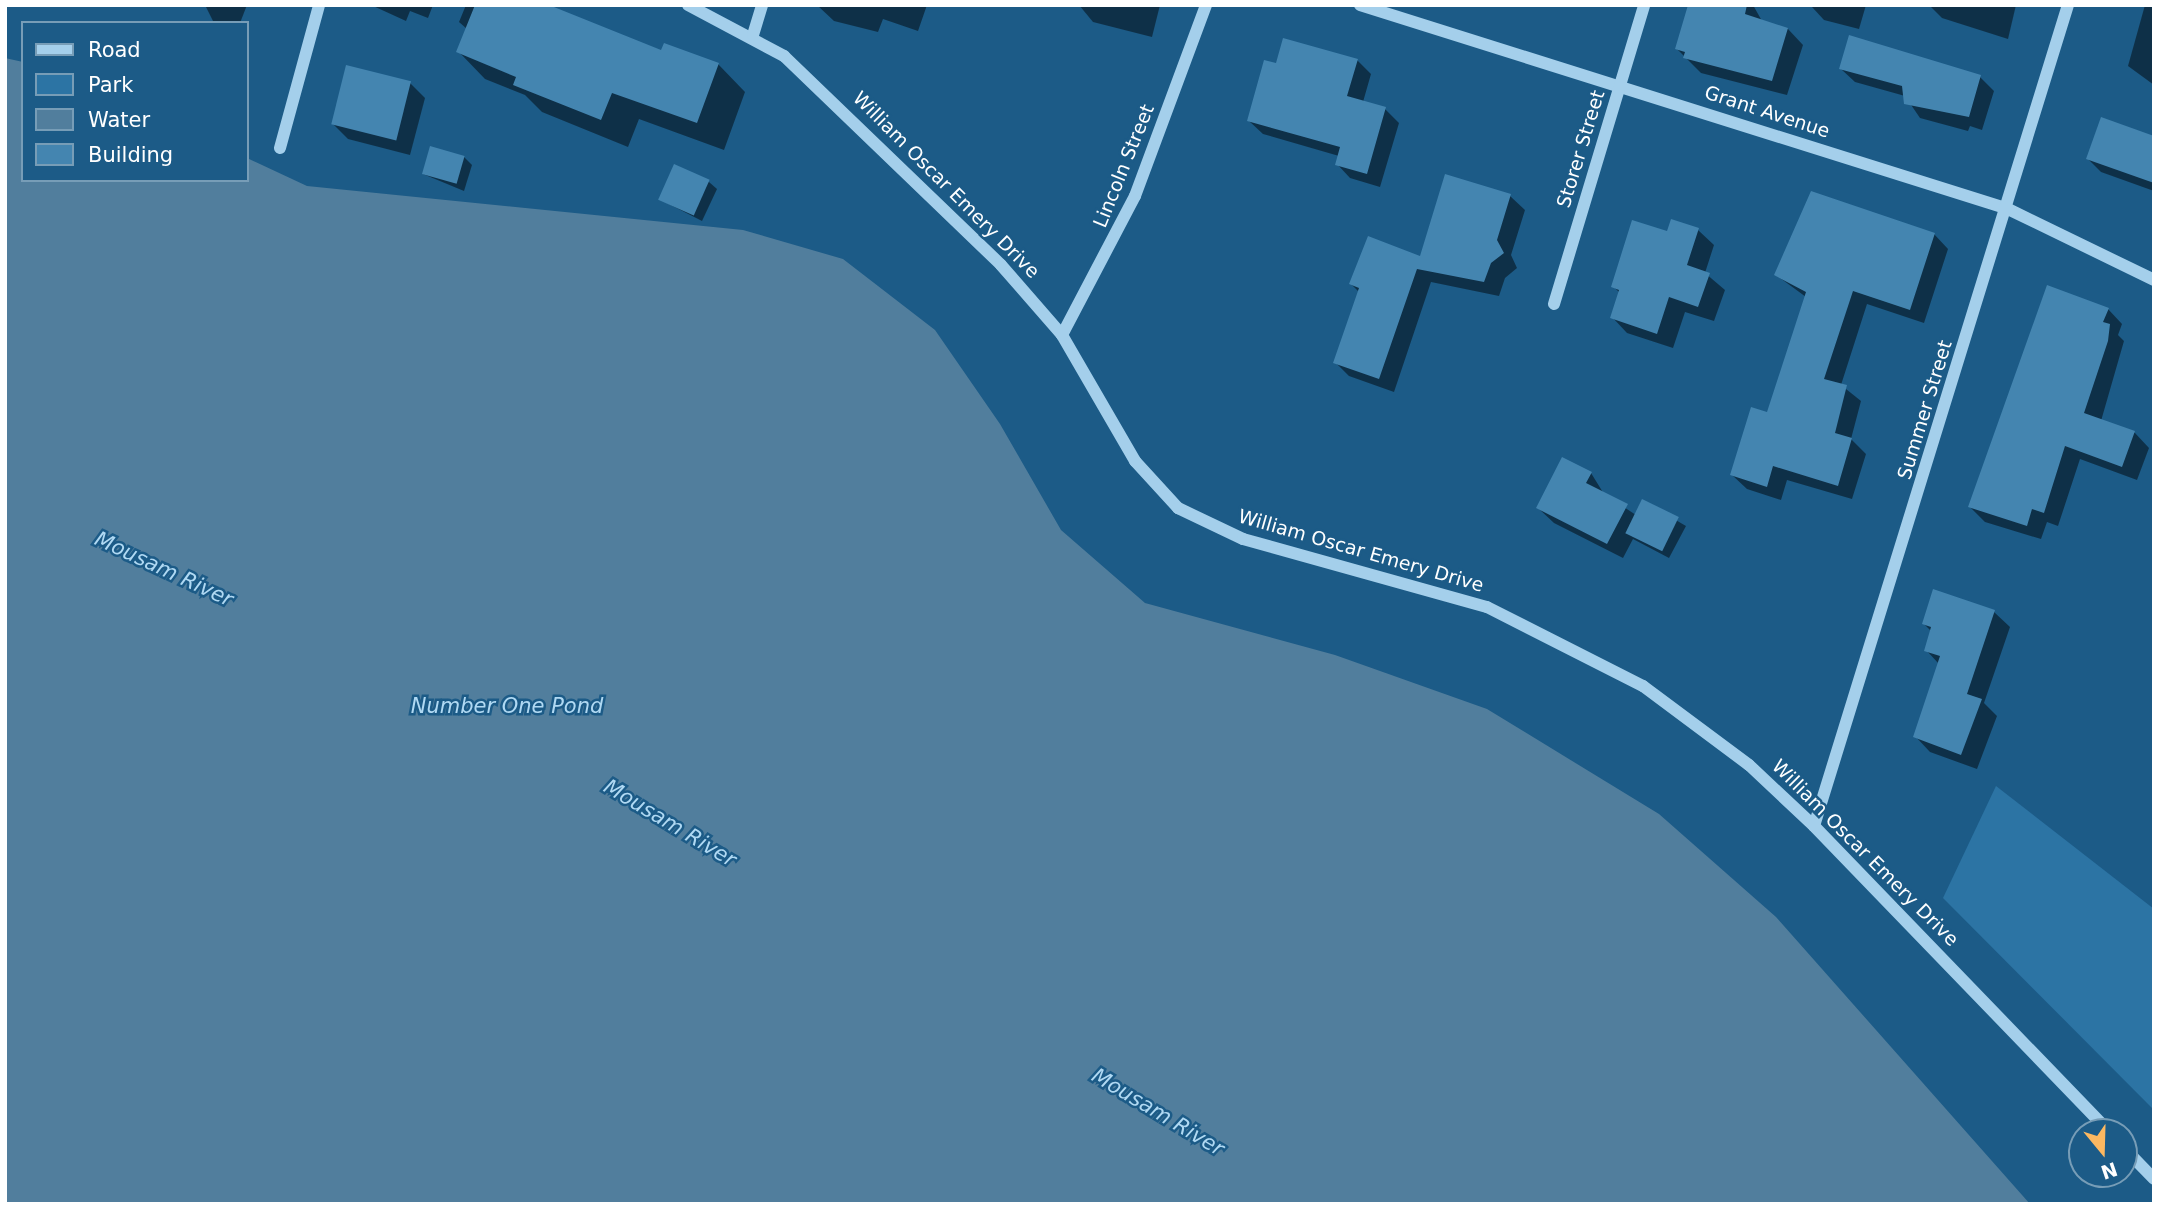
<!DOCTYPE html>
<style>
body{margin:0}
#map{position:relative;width:2159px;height:1209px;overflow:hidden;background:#1c5b87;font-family:"DejaVu Sans",sans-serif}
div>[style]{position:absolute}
.green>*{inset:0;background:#2c74a4}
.water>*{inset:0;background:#517e9d}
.shadow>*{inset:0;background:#0007}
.building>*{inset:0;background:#4485b0;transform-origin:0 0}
.minor>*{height:12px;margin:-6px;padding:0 6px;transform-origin:6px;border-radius:6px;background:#a4cfeb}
span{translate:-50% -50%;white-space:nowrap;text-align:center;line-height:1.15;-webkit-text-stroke:5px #1c5b87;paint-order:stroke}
.street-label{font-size:19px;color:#fff}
.water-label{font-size:21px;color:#b0d9f3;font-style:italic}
.frame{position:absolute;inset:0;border:7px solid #fff;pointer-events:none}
.legend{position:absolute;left:21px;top:21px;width:228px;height:161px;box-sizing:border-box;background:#1c5b87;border:2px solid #779db7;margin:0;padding:9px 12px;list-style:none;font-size:21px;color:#fff}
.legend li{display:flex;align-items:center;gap:14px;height:35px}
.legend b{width:35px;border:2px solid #779db7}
.north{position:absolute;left:2068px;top:1118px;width:70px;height:70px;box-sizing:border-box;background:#1c5b87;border:2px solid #779db7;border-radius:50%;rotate:161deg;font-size:19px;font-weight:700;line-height:28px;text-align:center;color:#fff}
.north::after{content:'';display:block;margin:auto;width:24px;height:32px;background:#fcb861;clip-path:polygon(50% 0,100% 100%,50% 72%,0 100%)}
</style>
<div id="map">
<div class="green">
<div style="clip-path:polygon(1996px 786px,2154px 909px,2154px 1110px,1943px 898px)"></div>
</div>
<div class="water">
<div style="clip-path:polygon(5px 58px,23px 62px,23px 180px,247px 180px,247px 158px,307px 186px,743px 230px,843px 259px,935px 330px,1000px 424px,1061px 530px,1145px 603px,1335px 655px,1487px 709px,1659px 814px,1776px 917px,2030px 1204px,5px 1204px)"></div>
</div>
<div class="shadow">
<div style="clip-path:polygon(205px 5px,247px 5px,240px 23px,214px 23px)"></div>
<div style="clip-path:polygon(371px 5px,433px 5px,428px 18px,410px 11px,406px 21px)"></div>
<div style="clip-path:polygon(466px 5px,540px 5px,662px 53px,718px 64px,745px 92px,724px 150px,639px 119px,628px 147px,542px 112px,525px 95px,485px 79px,458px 51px,467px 29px,459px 22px)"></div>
<div style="clip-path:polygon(927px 5px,918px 31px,883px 19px,878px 32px,834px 21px,818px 6px)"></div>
<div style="clip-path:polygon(1079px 5px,1160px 5px,1152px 37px,1093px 22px)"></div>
<div style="clip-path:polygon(1714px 5px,1753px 5px,1762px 21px,1788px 29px,1803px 45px,1787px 95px,1701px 73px,1677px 49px)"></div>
<div style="clip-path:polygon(1866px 5px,1859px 29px,1824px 20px,1812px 7px)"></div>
<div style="clip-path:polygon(1929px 5px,2016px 5px,2008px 39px,1942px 18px)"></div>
<div style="clip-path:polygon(2145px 5px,2154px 5px,2154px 85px,2128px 66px)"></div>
<div style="clip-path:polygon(1357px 60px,1371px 74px,1363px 102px,1385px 109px,1399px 123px,1380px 187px,1350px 178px,1337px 164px,1339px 156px,1263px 134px,1249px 121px,1277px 66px)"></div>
<div style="clip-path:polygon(1841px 69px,1980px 77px,1994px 91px,1982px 130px,1970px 126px,1968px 131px,1920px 118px,1905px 96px,1855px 82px)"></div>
<div style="clip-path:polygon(410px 83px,425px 98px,410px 155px,348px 139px,333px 124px)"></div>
<div style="clip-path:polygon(2154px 138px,2154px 191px,2101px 172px,2088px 159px)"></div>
<div style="clip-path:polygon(464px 157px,472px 165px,464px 191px,423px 174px)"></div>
<div style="clip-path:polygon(1446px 176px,1510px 196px,1525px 210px,1511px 255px,1517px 268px,1505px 278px,1499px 296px,1431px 282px,1394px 392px,1349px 376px,1335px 362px,1359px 292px,1351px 284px,1421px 259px)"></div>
<div style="clip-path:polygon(709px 182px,717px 189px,702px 221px,661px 200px)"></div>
<div style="clip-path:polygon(1698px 230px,1714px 245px,1705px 273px,1725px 290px,1714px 321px,1685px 312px,1673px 348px,1627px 333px,1612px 317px,1620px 293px,1613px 286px,1668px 234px)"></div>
<div style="clip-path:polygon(1934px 234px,1948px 249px,1924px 323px,1867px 304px,1841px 385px,1861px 401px,1851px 439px,1866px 454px,1852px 499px,1787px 480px,1781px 500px,1747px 489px,1732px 475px,1768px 414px,1806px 297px,1776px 275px)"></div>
<div style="clip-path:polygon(2108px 309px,2122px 324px,2118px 335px,2124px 341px,2101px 421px,2135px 433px,2149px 448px,2137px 480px,2080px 459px,2058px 526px,2047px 522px,2041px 539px,1985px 522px,1970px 507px)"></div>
<div style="clip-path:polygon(1591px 473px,1604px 494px,1636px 515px,1643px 501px,1686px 526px,1669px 558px,1633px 539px,1623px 558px,1554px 523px,1538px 508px)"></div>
<div style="clip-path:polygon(1994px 612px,2010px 627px,1984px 703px,1997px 716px,1977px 769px,1930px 752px,1915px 736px,1939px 664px,1926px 650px,1932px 632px,1924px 624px)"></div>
</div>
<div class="building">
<div style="clip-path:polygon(475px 5px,549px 5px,661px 50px,664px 43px,719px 63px,697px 123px,612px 93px,601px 120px,513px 85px,516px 77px,456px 52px)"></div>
<div style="clip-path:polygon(1688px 5px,1747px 5px,1745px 14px,1788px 28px,1772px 81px,1683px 58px,1685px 52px,1675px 49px)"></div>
<div style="clip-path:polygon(1849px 35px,1981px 75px,1969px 117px,1904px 104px,1902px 86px,1839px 69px)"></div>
<div style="clip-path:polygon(1283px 38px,1358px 59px,1347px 96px,1386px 107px,1367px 174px,1335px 165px,1340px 147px,1247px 121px,1264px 60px,1276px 63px)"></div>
<div style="left:346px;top:65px;width:67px;height:61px;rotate:14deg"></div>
<div style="clip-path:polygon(2101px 117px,2154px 136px,2154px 183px,2086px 159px)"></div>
<div style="left:430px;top:146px;width:36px;height:29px;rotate:16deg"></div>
<div style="left:674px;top:164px;width:39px;height:39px;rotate:24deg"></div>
<div style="clip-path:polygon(1445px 174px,1511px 194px,1497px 240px,1504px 253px,1491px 263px,1484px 282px,1417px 269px,1379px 379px,1333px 363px,1359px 288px,1349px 284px,1368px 236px,1420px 256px)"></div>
<div style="clip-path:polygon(1811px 191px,1935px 233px,1910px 310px,1853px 291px,1824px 379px,1847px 385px,1835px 433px,1852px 438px,1838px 486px,1773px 466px,1767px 487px,1730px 475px,1751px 407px,1767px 412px,1806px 292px,1774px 275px)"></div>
<div style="clip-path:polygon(1671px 219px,1699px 228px,1687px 265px,1710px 273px,1698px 307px,1669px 297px,1657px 334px,1610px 318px,1619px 290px,1611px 287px,1632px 220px,1667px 231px)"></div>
<div style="clip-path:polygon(2047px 285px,2109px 308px,2103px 322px,2110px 324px,2108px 341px,2084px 413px,2135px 431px,2122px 467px,2065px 446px,2044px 513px,2032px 509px,2027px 526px,1968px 507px)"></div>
<div style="clip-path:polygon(1562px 457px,1592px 472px,1586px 483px,1628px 504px,1607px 544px,1536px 508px)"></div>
<div style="left:1642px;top:499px;width:41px;height:38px;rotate:26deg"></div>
<div style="clip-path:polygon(1933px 589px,1995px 610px,1967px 694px,1982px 699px,1961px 755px,1913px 737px,1940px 656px,1924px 651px,1931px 627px,1922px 624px)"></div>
</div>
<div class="minor">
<div style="left:688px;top:5px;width:109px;rotate:28deg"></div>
<div style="left:784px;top:56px;width:301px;rotate:43.9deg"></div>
<div style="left:1001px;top:265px;width:93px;rotate:48.9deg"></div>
<div style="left:1062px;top:335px;width:146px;rotate:59.9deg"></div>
<div style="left:1135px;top:461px;width:64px;rotate:47.5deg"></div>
<div style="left:1178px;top:508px;width:72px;rotate:25.5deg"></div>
<div style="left:1243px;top:539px;width:253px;rotate:15.6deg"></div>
<div style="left:1487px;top:607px;width:175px;rotate:26.9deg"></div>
<div style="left:1643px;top:686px;width:132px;rotate:36.7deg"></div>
<div style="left:1749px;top:765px;width:89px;rotate:43.2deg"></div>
<div style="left:1814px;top:826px;width:425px;rotate:46deg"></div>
<div style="left:1360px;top:5px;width:679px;rotate:17.47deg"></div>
<div style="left:2008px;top:209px;width:162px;rotate:25.9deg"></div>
<div style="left:753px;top:35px;width:31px;rotate:-73deg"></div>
<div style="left:280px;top:148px;width:148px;rotate:-74.7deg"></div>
<div style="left:1554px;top:304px;width:312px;rotate:-73.2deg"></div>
<div style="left:1062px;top:335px;width:157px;rotate:-62.3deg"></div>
<div style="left:1135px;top:196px;width:204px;rotate:-69.6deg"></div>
<div style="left:1814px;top:826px;width:859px;rotate:-72.81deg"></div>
<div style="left:2124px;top:1148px;width:43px;rotate:45.9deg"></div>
</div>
<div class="street-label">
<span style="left:1767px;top:112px;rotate:18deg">Grant Avenue</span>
<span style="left:1581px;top:149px;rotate:-73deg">Storer Street</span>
<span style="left:1124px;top:166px;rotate:-68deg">Lincoln Street</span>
<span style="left:946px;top:185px;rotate:45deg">William Oscar Emery Drive</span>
<span style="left:1925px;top:410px;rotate:-73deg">Summer Street</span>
<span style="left:1361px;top:551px;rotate:16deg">William Oscar Emery Drive</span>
<span style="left:1865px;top:853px;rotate:45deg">William Oscar Emery Drive</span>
</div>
<div class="water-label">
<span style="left:164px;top:569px;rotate:25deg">Mousam River</span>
<span style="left:507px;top:706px">Number One Pond</span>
<span style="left:670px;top:823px;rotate:31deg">Mousam River</span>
<span style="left:1158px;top:1112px;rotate:31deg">Mousam River</span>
</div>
<div class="frame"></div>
<ul class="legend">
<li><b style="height:9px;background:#a4cfeb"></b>Road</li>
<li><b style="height:19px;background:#2c74a4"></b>Park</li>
<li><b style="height:19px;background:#517e9d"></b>Water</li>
<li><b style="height:19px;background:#4485b0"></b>Building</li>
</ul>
<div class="north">N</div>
</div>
